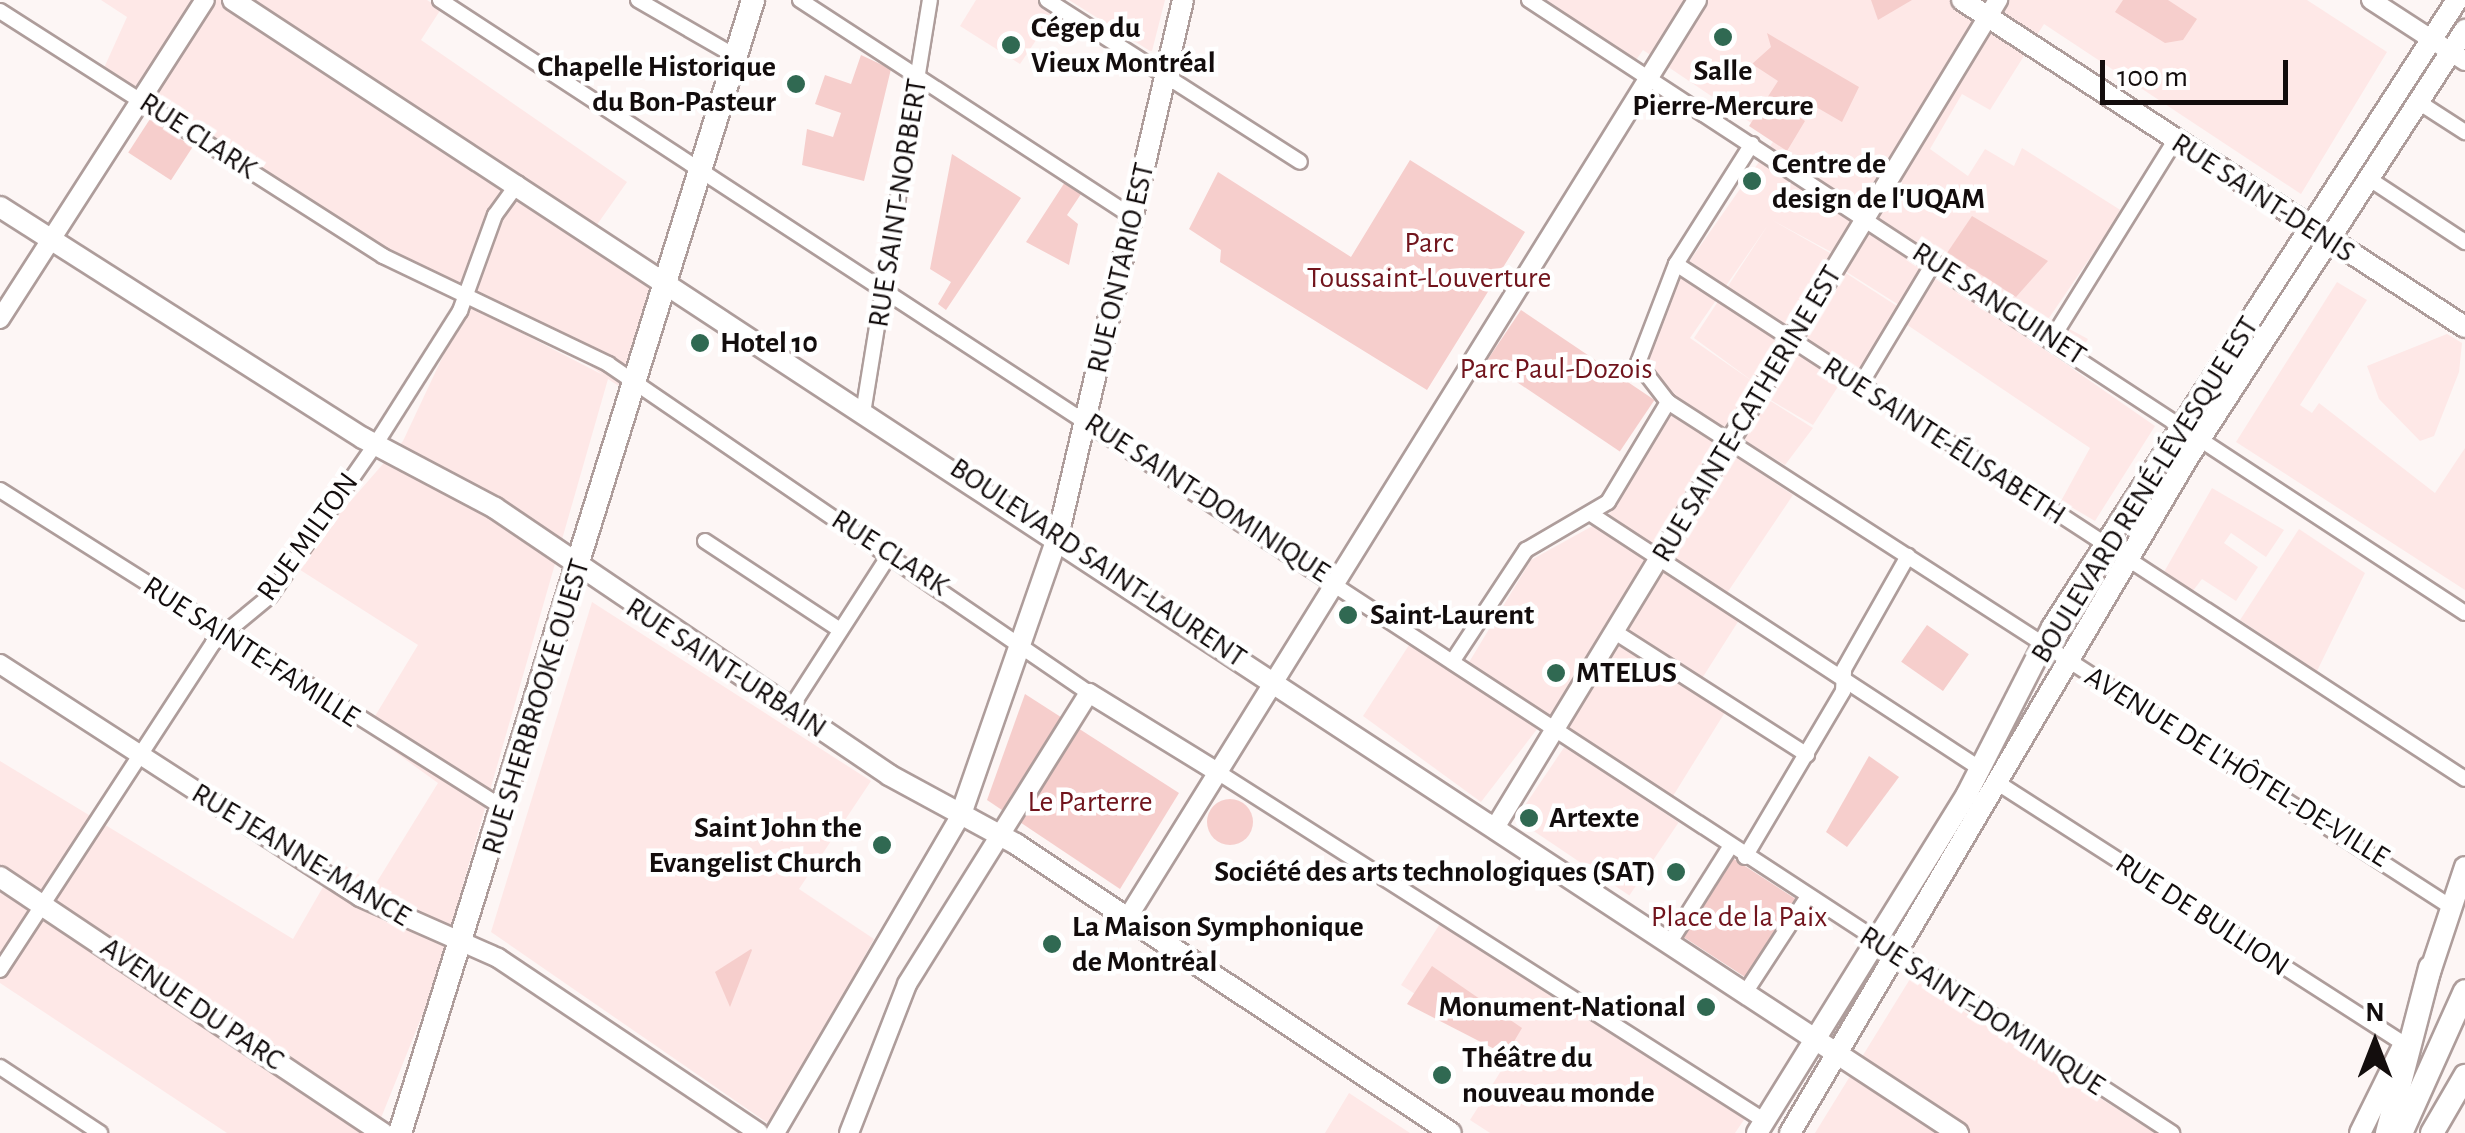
<!DOCTYPE html>
<meta charset="utf-8">
<style>
body{margin:0}
#map{position:relative;width:2465px;height:1133px;overflow:hidden;background:#fdf6f5;font-family:"Alegreya Sans",sans-serif}
div>[style]{position:absolute}
.built>*{inset:0;background:#fee8e7;transform-origin:0 0}
.green>*{inset:0;background:#f6cecc;transform-origin:0 0}
.round{border-radius:50%}
.roads{filter:drop-shadow(2px 0 #ae9d9b) drop-shadow(-2px 0 #ae9d9b) drop-shadow(0 2px #ae9d9b) drop-shadow(0 -2px #ae9d9b)}
.minor>*{height:14px;margin:-7px;padding:0 7px;transform-origin:7px;border-radius:7px;background:#fff}
.tertiary>*{height:18px;margin:-9px;padding:0 9px;transform-origin:9px;border-radius:9px;background:#fff}
.secondary>*{height:20px;margin:-10px;padding:0 10px;transform-origin:10px;border-radius:10px;background:#fff}
.primary>*{height:22px;margin:-11px;padding:0 11px;transform-origin:11px;border-radius:11px;background:#fff}
.trunk>*{height:22px;margin:-11px;padding:0 11px;transform-origin:11px;border-radius:11px;background:#fff}
.dots>*{width:28px;height:28px;translate:-50% -50%;box-sizing:border-box;border:5px solid #fff;border-radius:50%}
span{translate:-50% -50%;white-space:nowrap;text-align:center;line-height:1.15;-webkit-text-stroke:9px #fff;paint-order:stroke}
.poi-label{font-size:30px;color:#130d0d;font-weight:700}
.left{translate:0 -50%;text-align:left}
.right{translate:-100% -50%;text-align:right}
.street-label{font-size:30px;color:#130d0d}
.park-label{font-size:30px;color:#71141c}
.north{position:absolute;left:2325px;top:993px;width:100px;height:100px;-webkit-text-stroke:8px #fff;paint-order:stroke;rotate:0deg;font-size:28px;font-weight:700;line-height:40px;text-align:center;color:#130d0d}
.north::after{content:'';display:block;margin:auto;width:35px;height:45px;background:#130d0d;clip-path:polygon(50% 0,100% 100%,50% 72%,0 100%)}
.scale{position:absolute;left:2100px;top:60px;width:188px;height:45px;box-sizing:border-box;border:5px solid #130d0d;border-top:0;padding-left:12px;font-size:30px;line-height:35px;white-space:nowrap;color:#130d0d;-webkit-text-stroke:8px #fff;paint-order:stroke}
</style>
<div id="map">
<div class="built">
<div style="clip-path:polygon(101px 0,427px 0,441px 9px,421px 40px,627px 182px,594px 229px,663px 272px,628px 392px,608px 379px,434px 986px,375px 1133px,227px 1133px,0 983px,0 761px,293px 939px,338px 861px,375px 885px,438px 783px,366px 731px,418px 645px,294px 566px,403px 441px,467px 305px,603px 375px,547px 335px,395px 265px,99px 79px,127px 17px)"></div>
<div style="clip-path:polygon(976px 0,1063px 0,1020px 64px,960px 26px)"></div>
<div style="clip-path:polygon(1069px 0,1165px 0,1152px 51px,1150px 51px)"></div>
<div style="clip-path:polygon(evenodd,1543px 0,2307px 0,2387px 52px,2301px 194px,2044px 24px,1990px 110px,1962px 94px,1930px 149px,1968px 176px,1985px 149px,2014px 166px,2022px 148px,2122px 211px,2049px 318px,2088px 339px,2070px 367px,2155px 426px,2095px 521px,2061px 501px,2090px 448px,1897px 318px,1902px 307px,1842px 269px,1846px 260px,1772px 220px,1844px 261px,1841px 270px,1900px 308px,1856px 388px,1841px 382px,1813px 425px,1750px 388px,1813px 428px,1785px 465px,1655px 386px,1644px 364px,1677px 279px,1775px 139px,1643px 50px,1636px 60px,1543px 0,1768px 225px,1694px 338px,1755px 383px,1690px 338px,1768px 225px)"></div>
<div style="clip-path:polygon(2337px 282px,2367px 300px,2300px 405px,2312px 413px,2319px 403px,2435px 493px,2465px 448px,2465px 590px,2236px 442px)"></div>
<div style="clip-path:polygon(2447px 334px,2462px 343px,2459px 372px,2434px 436px,2420px 441px,2379px 399px,2367px 366px)"></div>
<div style="clip-path:polygon(1671px 414px,1793px 495px,1721px 602px,1741px 617px,1701px 680px,1732px 701px,1673px 796px,1541px 724px,1481px 802px,1363px 716px,1411px 642px,1460px 677px,1531px 560px,1607px 518px)"></div>
<div style="clip-path:polygon(2212px 488px,2284px 530px,2266px 557px,2231px 533px,2224px 543px,2258px 567px,2236px 601px,2202px 579px,2192px 592px,2164px 572px)"></div>
<div style="clip-path:polygon(2299px 529px,2365px 573px,2317px 671px,2240px 620px)"></div>
<div style="clip-path:polygon(592px 602px,871px 781px,799px 889px,874px 939px,772px 1126px,491px 932px)"></div>
<div style="left:1565px;top:746px;width:137px;height:88px;rotate:34deg"></div>
<div style="clip-path:polygon(1443px 919px,1748px 1114px,1735px 1133px,1490px 1133px,1470px 1120px,1511px 1055px,1401px 985px)"></div>
<div style="clip-path:polygon(1910px 979px,1914px 980px,2155px 1133px,1815px 1133px)"></div>
<div style="clip-path:polygon(1349px 1093px,1410px 1133px,1325px 1133px)"></div>
</div>
<div class="green">
<div style="clip-path:polygon(1871px 0,1912px 0,1878px 20px)"></div>
<div style="clip-path:polygon(2123px 0,2168px 0,2197px 19px,2183px 40px,2165px 43px,2115px 12px)"></div>
<div style="clip-path:polygon(1767px 33px,1859px 87px,1842px 122px,1804px 100px,1796px 115px,1805px 121px,1787px 151px,1749px 126px,1778px 81px,1752px 64px,1771px 47px)"></div>
<div style="clip-path:polygon(861px 55px,891px 69px,864px 181px,802px 165px,807px 129px,833px 137px,841px 113px,815px 104px,825px 75px,851px 84px)"></div>
<div style="left:150px;top:119px;width:51px;height:40px;rotate:33deg"></div>
<div style="clip-path:polygon(952px 154px,1021px 198px,946px 310px,938px 304px,951px 282px,930px 269px)"></div>
<div style="clip-path:polygon(1410px 160px,1525px 232px,1427px 390px,1220px 262px,1221px 250px,1189px 229px,1218px 172px,1351px 257px)"></div>
<div style="clip-path:polygon(1065px 182px,1081px 194px,1067px 215px,1078px 224px,1069px 265px,1026px 242px)"></div>
<div style="clip-path:polygon(1972px 216px,2048px 261px,2016px 297px,1947px 253px)"></div>
<div style="left:1521px;top:310px;width:161px;height:62px;rotate:34deg"></div>
<div style="left:1927px;top:625px;width:51px;height:45px;rotate:35deg"></div>
<div style="clip-path:polygon(1025px 694px,1179px 793px,1120px 889px,987px 800px)"></div>
<div style="clip-path:polygon(1869px 756px,1899px 777px,1847px 847px,1826px 832px)"></div>
<div class="round" style="left:1207px;top:799px;width:46px;height:46px"></div>
<div style="left:1731px;top:857px;width:78px;height:93px;rotate:33deg"></div>
<div style="clip-path:polygon(751px 949px,752px 950px,730px 1007px,715px 972px)"></div>
<div style="clip-path:polygon(1432px 966px,1522px 1028px,1506px 1055px,1407px 1004px)"></div>
</div>
<div class="roads">
<div class="minor">
<div style="left:440px;top:0;width:2070px;rotate:33.19deg"></div>
<div style="left:638px;top:0;width:112px;rotate:30deg"></div>
<div style="left:800px;top:0;width:397px;rotate:33.1deg"></div>
<div style="left:1047px;top:0;width:300px;rotate:32.6deg"></div>
<div style="left:1529px;top:0;width:1119px;rotate:33.22deg"></div>
<div style="left:0;top:11px;width:455px;rotate:32.6deg"></div>
<div style="left:383px;top:256px;width:250px;rotate:25.6deg"></div>
<div style="left:608px;top:364px;width:583px;rotate:34.37deg"></div>
<div style="left:2420px;top:103px;width:54px;rotate:32.8deg"></div>
<div style="left:2371px;top:180px;width:113px;rotate:33.4deg"></div>
<div style="left:1676px;top:264px;width:942px;rotate:33.13deg"></div>
<div style="left:2053px;top:337px;width:232px;rotate:-58.2deg"></div>
<div style="left:1859px;top:387px;width:146px;rotate:-59deg"></div>
<div style="left:1668px;top:402px;width:932px;rotate:32.82deg"></div>
<div style="left:864px;top:407px;width:412px;rotate:-80.8deg"></div>
<div style="left:0;top:490px;width:597px;rotate:32.28deg"></div>
<div style="left:1591px;top:514px;width:465px;rotate:33.2deg"></div>
<div style="left:705px;top:541px;width:162px;rotate:33.4deg"></div>
<div style="left:1615px;top:632px;width:228px;rotate:32.6deg"></div>
<div style="left:1454px;top:659px;width:131px;rotate:-56.6deg"></div>
<div style="left:1526px;top:550px;width:95px;rotate:-30.3deg"></div>
<div style="left:1608px;top:502px;width:117px;rotate:-59deg"></div>
<div style="left:1668px;top:402px;width:49px;rotate:-127.6deg"></div>
<div style="left:1638px;top:363px;width:106px;rotate:-69deg"></div>
<div style="left:1676px;top:264px;width:142px;rotate:-57.7deg"></div>
<div style="left:790px;top:709px;width:184px;rotate:-57.2deg"></div>
<div style="left:1216px;top:771px;width:651px;rotate:32.52deg"></div>
<div style="left:2001px;top:785px;width:479px;rotate:32.7deg"></div>
<div style="left:1745px;top:857px;width:193px;rotate:-59.4deg"></div>
<div style="left:1843px;top:691px;width:22px;rotate:-87deg"></div>
<div style="left:1844px;top:669px;width:130px;rotate:-60.5deg"></div>
<div style="left:1670px;top:942px;width:112px;rotate:-57.7deg"></div>
<div style="left:0;top:970px;width:390px;rotate:-56.9deg"></div>
<div style="left:213px;top:643px;width:74px;rotate:-39.5deg"></div>
<div style="left:270px;top:596px;width:184px;rotate:-55.2deg"></div>
<div style="left:375px;top:445px;width:159px;rotate:-57.6deg"></div>
<div style="left:460px;top:311px;width:102px;rotate:-70deg"></div>
<div style="left:495px;top:215px;width:39px;rotate:-54deg"></div>
<div style="left:1745px;top:993px;width:113px;rotate:-56.9deg"></div>
<div style="left:0;top:1067px;width:120px;rotate:33.4deg"></div>
</div>
<div class="tertiary">
<div style="left:2371px;top:0;width:112px;rotate:33deg"></div>
<div style="left:0;top:319px;width:379px;rotate:-57.3deg"></div>
<div style="left:0;top:664px;width:429px;rotate:32.9deg"></div>
<div style="left:360px;top:897px;width:151px;rotate:23.8deg"></div>
<div style="left:498px;top:958px;width:314px;rotate:33.8deg"></div>
<div style="left:1496px;top:826px;width:967px;rotate:-58.71deg"></div>
<div style="left:1128px;top:917px;width:1079px;rotate:-58.18deg"></div>
<div style="left:775px;top:1133px;width:366px;rotate:-59.7deg"></div>
<div style="left:849px;top:1133px;width:160px;rotate:-68.7deg"></div>
<div style="left:907px;top:984px;width:343px;rotate:-58deg"></div>
<div style="left:1089px;top:693px;width:149px;rotate:31.6deg"></div>
</div>
<div class="secondary">
<div style="left:233px;top:0;width:2064px;rotate:33.3deg"></div>
<div style="left:1962px;top:0;width:600px;rotate:33.03deg"></div>
<div style="left:0;top:207px;width:430px;rotate:32.5deg"></div>
<div style="left:363px;top:438px;width:149px;rotate:27.9deg"></div>
<div style="left:495px;top:508px;width:476px;rotate:34.1deg"></div>
<div style="left:889px;top:775px;width:145px;rotate:28.5deg"></div>
<div style="left:1016px;top:844px;width:522px;rotate:33.6deg"></div>
<div style="left:960px;top:817px;width:298px;rotate:-70.8deg"></div>
<div style="left:1058px;top:536px;width:550px;rotate:-76.87deg"></div>
<div style="left:0;top:877px;width:461px;rotate:33.8deg"></div>
<div style="left:2426px;top:984px;width:123px;rotate:-71.6deg"></div>
<div style="left:1757px;top:1133px;width:399px;rotate:-58.2deg"></div>
<div style="left:1967px;top:794px;width:187px;rotate:-63deg"></div>
<div style="left:2052px;top:627px;width:746px;rotate:-57.14deg"></div>
<div style="left:1790px;top:1133px;width:786px;rotate:-59.49deg"></div>
<div style="left:2189px;top:456px;width:508px;rotate:-57.06deg"></div>
<div style="left:2360px;top:1133px;width:99px;rotate:-63.7deg"></div>
</div>
<div class="primary">
<div style="left:400px;top:1133px;width:1187px;rotate:-72.69deg"></div>
</div>
<div class="trunk">
<div style="left:2403px;top:1129px;width:151px;rotate:-65.8deg"></div>
<div style="left:2387px;top:1133px;width:171px;rotate:-75.4deg"></div>
<div style="left:2432px;top:1133px;width:66px;rotate:-59.9deg"></div>
</div>
</div>
<div class="dots">
<div style="left:1723px;top:37px;background:#306952"></div>
<div style="left:1011px;top:45px;background:#306952"></div>
<div style="left:796px;top:84px;background:#306952"></div>
<div style="left:1752px;top:181px;background:#306952"></div>
<div style="left:700px;top:343px;background:#306952"></div>
<div style="left:1348px;top:615px;background:#306952"></div>
<div style="left:1556px;top:673px;background:#306952"></div>
<div style="left:1529px;top:818px;background:#306952"></div>
<div style="left:882px;top:845px;background:#306952"></div>
<div style="left:1676px;top:872px;background:#306952"></div>
<div style="left:1052px;top:944px;background:#306952"></div>
<div style="left:1706px;top:1007px;background:#306952"></div>
<div style="left:1442px;top:1075px;background:#306952"></div>
</div>
<div class="poi-label">
<span class="left" style="left:1031px;top:45px">Cégep du<br>Vieux Montréal</span>
<span class="right" style="left:776px;top:84px">Chapelle Historique<br>du Bon-Pasteur</span>
<span style="left:1723px;top:88px">Salle<br>Pierre-Mercure</span>
<span class="left" style="left:1772px;top:181px">Centre de<br>design de l'UQAM</span>
<span class="left" style="left:720px;top:343px">Hotel 10</span>
<span class="left" style="left:1370px;top:615px">Saint-Laurent</span>
<span class="left" style="left:1576px;top:673px">MTELUS</span>
<span class="left" style="left:1549px;top:818px">Artexte</span>
<span class="right" style="left:862px;top:845px">Saint John the<br>Evangelist Church</span>
<span class="right" style="left:1656px;top:872px">Société des arts technologiques (SAT)</span>
<span class="left" style="left:1072px;top:944px">La Maison Symphonique<br>de Montréal</span>
<span class="right" style="left:1686px;top:1007px">Monument-National</span>
<span class="left" style="left:1462px;top:1075px">Théâtre du<br>nouveau monde</span>
</div>
<div class="street-label">
<span style="left:198px;top:136px;rotate:33deg">RUE CLARK</span>
<span style="left:2263px;top:198px;rotate:33deg">RUE SAINT-DENIS</span>
<span style="left:898px;top:203px;rotate:-81deg">RUE SAINT-NORBERT</span>
<span style="left:1121px;top:268px;rotate:-77deg">RUE ONTARIO EST</span>
<span style="left:1999px;top:304px;rotate:33deg">RUE SANGUINET</span>
<span style="left:1747px;top:414px;rotate:-59deg">RUE SAINTE-CATHERINE EST</span>
<span style="left:1944px;top:441px;rotate:33deg">RUE SAINTE-ÉLISABETH</span>
<span style="left:2145px;top:490px;rotate:-58deg">BOULEVARD RENÉ-LÉVESQUE EST</span>
<span style="left:1207px;top:498px;rotate:33deg">RUE SAINT-DOMINIQUE</span>
<span style="left:308px;top:537px;rotate:-54deg">RUE MILTON</span>
<span style="left:890px;top:553px;rotate:33deg">RUE CLARK</span>
<span style="left:1098px;top:563px;rotate:34deg">BOULEVARD SAINT-LAURENT</span>
<span style="left:251px;top:652px;rotate:33deg">RUE SAINTE-FAMILLE</span>
<span style="left:726px;top:668px;rotate:33deg">RUE SAINT-URBAIN</span>
<span style="left:536px;top:707px;rotate:-73deg">RUE SHERBROOKE OUEST</span>
<span style="left:2237px;top:767px;rotate:32deg">AVENUE DE L'HÔTEL-DE-VILLE</span>
<span style="left:301px;top:855px;rotate:31deg">RUE JEANNE-MANCE</span>
<span style="left:2202px;top:915px;rotate:33deg">RUE DE BULLION</span>
<span style="left:192px;top:1004px;rotate:34deg">AVENUE DU PARC</span>
<span style="left:1982px;top:1011px;rotate:33deg">RUE SAINT-DOMINIQUE</span>
</div>
<div class="park-label">
<span style="left:1429px;top:260px">Parc<br>Toussaint-Louverture</span>
<span style="left:1556px;top:369px">Parc Paul-Dozois</span>
<span style="left:1090px;top:802px">Le Parterre</span>
<span style="left:1739px;top:917px">Place de la Paix</span>
</div>
<div class="north">N</div>
<div class="scale">100 m</div>
</div>
